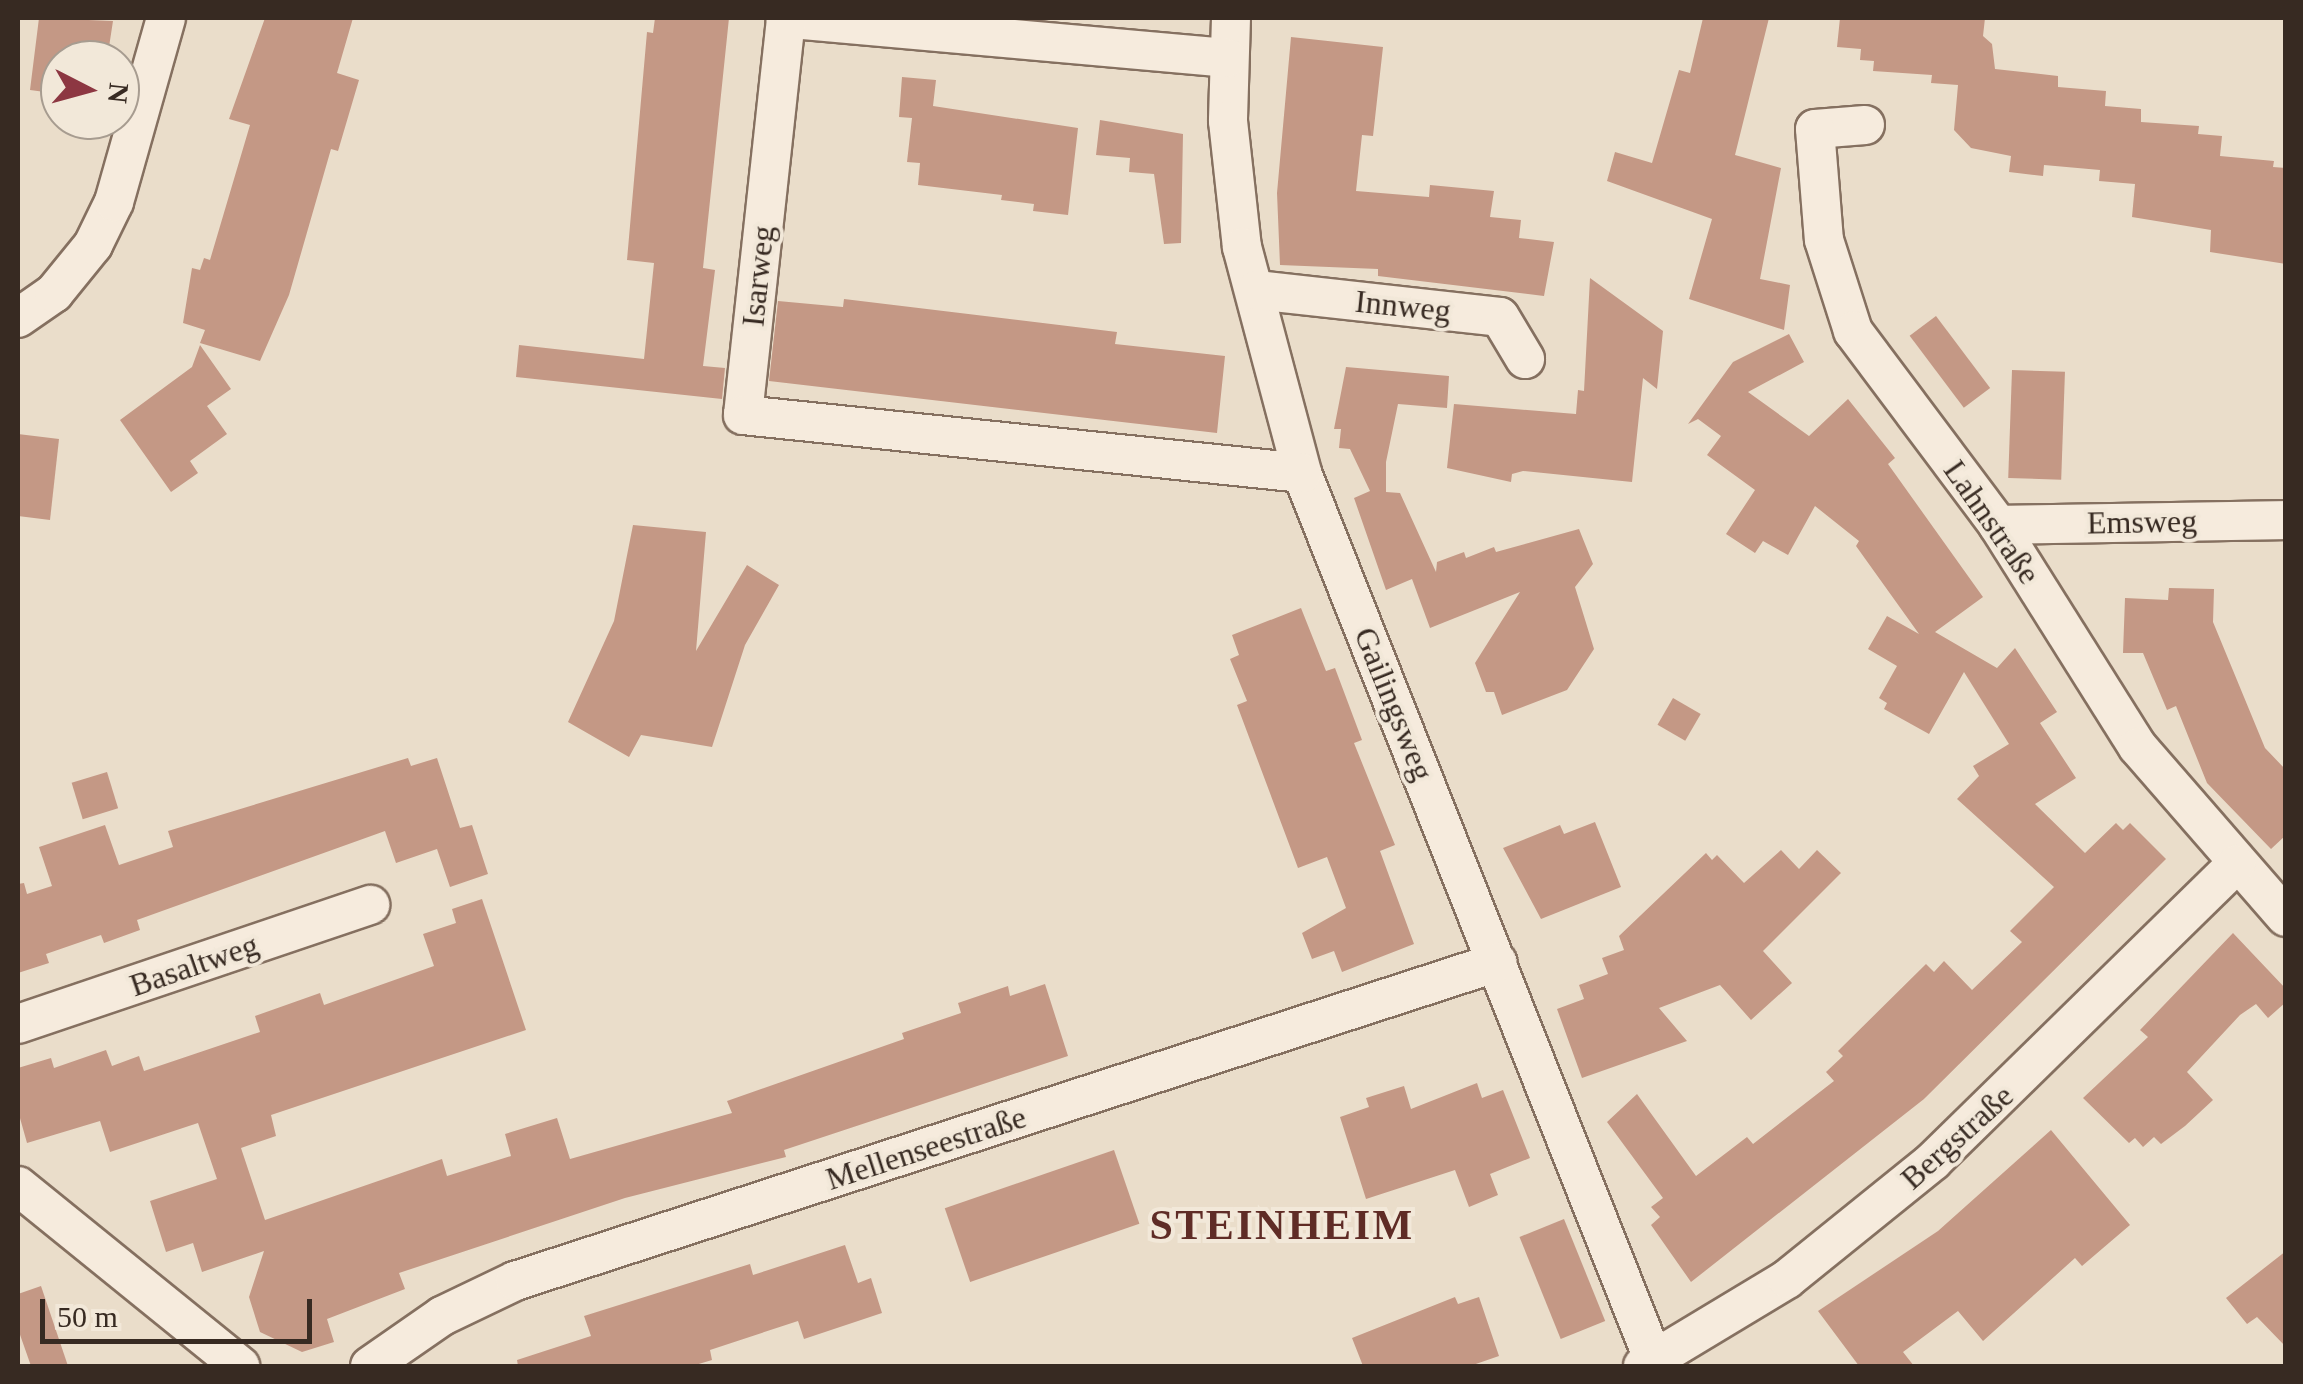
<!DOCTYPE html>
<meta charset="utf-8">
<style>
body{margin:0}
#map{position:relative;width:2303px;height:1384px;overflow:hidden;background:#eaddca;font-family:Georgia,serif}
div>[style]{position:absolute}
.building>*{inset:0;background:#c49885;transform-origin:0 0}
.roads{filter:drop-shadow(2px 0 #857060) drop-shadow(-2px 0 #857060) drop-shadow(0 2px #857060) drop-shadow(0 -2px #857060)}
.minor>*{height:38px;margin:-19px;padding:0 19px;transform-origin:19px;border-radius:19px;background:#f6ebdd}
span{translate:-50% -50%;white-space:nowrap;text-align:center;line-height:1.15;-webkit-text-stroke:8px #f2e8d9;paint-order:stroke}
.street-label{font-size:32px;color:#372a22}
.district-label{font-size:42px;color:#5f2c26;font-weight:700;letter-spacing:2.5px}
.frame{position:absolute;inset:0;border:20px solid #372a22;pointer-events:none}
.north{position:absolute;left:40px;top:40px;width:100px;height:100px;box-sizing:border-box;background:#f2e8d9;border:2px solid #a79c90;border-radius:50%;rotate:96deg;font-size:28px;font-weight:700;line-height:40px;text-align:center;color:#372a22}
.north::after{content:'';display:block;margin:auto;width:35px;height:45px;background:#8d3742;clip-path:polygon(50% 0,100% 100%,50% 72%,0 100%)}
.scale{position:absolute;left:40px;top:1299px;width:272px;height:45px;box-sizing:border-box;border:5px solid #372a22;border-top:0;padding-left:12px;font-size:30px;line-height:35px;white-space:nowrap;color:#372a22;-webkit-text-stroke:8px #f2e8d9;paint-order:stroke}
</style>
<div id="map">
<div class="building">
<div style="clip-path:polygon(39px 18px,113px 21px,107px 60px,60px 60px,60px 94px,30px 90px)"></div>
<div style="clip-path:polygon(265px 18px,353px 18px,337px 73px,359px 80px,338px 151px,331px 149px,289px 295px,260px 361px,200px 343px,205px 330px,183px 323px,192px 268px,200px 270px,204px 258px,210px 260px,250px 125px,229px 119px)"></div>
<div style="clip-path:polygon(655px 18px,729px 18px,703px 268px,715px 270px,703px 366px,725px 368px,722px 399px,516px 377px,519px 345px,644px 359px,654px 263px,627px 260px,647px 32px,653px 33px)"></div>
<div style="clip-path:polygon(1703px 18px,1769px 18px,1735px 155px,1781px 168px,1760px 279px,1790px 285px,1784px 330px,1689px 299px,1712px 219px,1607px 181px,1615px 152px,1652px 163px,1679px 70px,1690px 73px)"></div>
<div style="clip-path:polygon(1840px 18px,1985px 18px,1983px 36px,1992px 44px,1995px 69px,2058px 76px,2058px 87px,2106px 91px,2105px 106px,2141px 109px,2141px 122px,2199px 126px,2198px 134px,2222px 136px,2220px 156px,2274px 161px,2273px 167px,2286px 168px,2286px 264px,2210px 252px,2211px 230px,2132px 217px,2135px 184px,2099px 181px,2100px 170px,2044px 165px,2043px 176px,2009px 172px,2011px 156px,1971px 148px,1954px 130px,1958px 85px,1931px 83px,1932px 75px,1873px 71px,1874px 61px,1860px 60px,1861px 49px,1837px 47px)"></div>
<div style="clip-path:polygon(1291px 37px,1383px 47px,1373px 136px,1362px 135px,1356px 191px,1429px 197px,1430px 185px,1494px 191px,1490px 217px,1521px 220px,1519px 238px,1554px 242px,1544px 296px,1378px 276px,1378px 269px,1280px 265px,1277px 193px)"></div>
<div style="clip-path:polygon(902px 77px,936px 80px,933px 106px,1078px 128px,1068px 215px,1033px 211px,1034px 204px,1001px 200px,1002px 195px,918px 185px,920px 163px,907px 162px,912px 118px,899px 117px)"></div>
<div style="clip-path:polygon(1100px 120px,1183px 134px,1181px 243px,1164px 244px,1154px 174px,1129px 172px,1130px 158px,1096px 155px)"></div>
<div style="clip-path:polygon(1590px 278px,1663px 331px,1657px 389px,1643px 378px,1632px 482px,1523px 471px,1512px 474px,1511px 482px,1447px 468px,1454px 404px,1576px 414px,1578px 390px,1584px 391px)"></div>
<div style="clip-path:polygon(844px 299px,1117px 332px,1115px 344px,1225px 356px,1217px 433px,769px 381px,778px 301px,843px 307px)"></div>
<div style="left:1936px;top:316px;width:90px;height:33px;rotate:53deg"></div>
<div style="clip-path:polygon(1789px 334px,1804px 362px,1748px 392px,1809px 436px,1848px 399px,1895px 458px,1888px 464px,1983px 597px,1935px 632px,1997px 668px,2015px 648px,2057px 712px,2040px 723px,2076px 778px,2035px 804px,2085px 853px,2116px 823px,2123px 830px,2130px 823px,2166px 859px,1924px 1099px,1691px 1282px,1651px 1225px,1660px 1217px,1651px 1207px,1663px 1198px,1607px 1122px,1637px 1094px,1696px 1176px,1747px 1137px,1753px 1144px,1834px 1081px,1826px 1072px,1843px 1056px,1838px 1051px,1926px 964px,1934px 972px,1944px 961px,1972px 990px,2022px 942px,2010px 931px,2054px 887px,1957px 799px,1979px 776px,1973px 766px,2009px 744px,1964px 672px,1929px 734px,1884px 709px,1887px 703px,1879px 698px,1897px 666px,1868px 649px,1887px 616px,1919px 634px,1856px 546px,1859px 541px,1815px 506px,1788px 555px,1763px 541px,1755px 553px,1726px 534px,1755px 490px,1707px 455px,1721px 436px,1698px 419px,1688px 424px,1733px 362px)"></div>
<div style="clip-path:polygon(200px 345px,231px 389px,207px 406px,227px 434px,190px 461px,198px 473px,171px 492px,120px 420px,192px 367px)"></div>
<div style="clip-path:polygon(1346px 367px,1449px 376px,1447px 408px,1398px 404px,1386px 462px,1386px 492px,1400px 493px,1436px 572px,1437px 562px,1464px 552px,1466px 558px,1494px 547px,1496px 552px,1579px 529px,1593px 564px,1575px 587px,1594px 649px,1567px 690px,1502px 715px,1494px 692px,1486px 692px,1475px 663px,1520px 592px,1430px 628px,1412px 579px,1386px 590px,1354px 498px,1370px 491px,1350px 449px,1339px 448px,1341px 429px,1334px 429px)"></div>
<div style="left:2012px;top:370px;width:53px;height:108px;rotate:2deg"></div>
<div style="clip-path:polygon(18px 434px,59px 439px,50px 520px,18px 516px)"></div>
<div style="clip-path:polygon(633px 525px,706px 532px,696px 651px,747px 565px,779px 585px,745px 645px,712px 747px,641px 735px,629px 757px,568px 722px,614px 621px)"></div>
<div style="clip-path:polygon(2169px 588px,2214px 589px,2213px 622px,2265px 748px,2286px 770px,2286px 835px,2271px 849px,2207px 783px,2176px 706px,2167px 710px,2143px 653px,2123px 653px,2125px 598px,2168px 600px)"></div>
<div style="clip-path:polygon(1301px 608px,1326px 671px,1335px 668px,1362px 740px,1354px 743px,1395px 845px,1380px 851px,1414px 944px,1342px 972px,1334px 951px,1312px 959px,1302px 933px,1346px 908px,1327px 857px,1298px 868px,1237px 705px,1247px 701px,1230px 659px,1239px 655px,1232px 635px)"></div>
<div style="left:1673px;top:698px;width:32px;height:31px;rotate:30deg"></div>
<div style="clip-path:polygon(408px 758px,411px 766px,437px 758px,460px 828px,472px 825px,488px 874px,450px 887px,437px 849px,396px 863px,385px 831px,137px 920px,140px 930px,104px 943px,101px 935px,46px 954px,49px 963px,18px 973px,18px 884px,24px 883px,27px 894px,52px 886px,39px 847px,105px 825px,119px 865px,173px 847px,168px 831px)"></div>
<div style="left:107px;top:772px;width:38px;height:37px;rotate:73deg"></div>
<div style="clip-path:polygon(1595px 822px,1621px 887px,1541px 919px,1503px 848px,1560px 825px,1564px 834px)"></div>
<div style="clip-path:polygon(1781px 850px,1799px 869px,1817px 850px,1841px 873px,1763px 951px,1792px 983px,1751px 1020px,1720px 985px,1659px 1008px,1687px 1041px,1582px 1078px,1557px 1009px,1584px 999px,1579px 985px,1608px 974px,1602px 958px,1624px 950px,1619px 936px,1706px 853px,1712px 860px,1717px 855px,1744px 883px)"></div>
<div style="clip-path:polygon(482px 899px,526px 1030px,271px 1115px,276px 1136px,241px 1148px,265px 1220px,442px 1159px,447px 1176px,511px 1156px,505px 1134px,557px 1118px,570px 1159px,732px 1113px,727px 1101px,904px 1039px,902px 1033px,961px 1013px,958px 1003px,1008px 986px,1010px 996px,1045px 984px,1068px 1056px,784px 1150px,786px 1157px,625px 1198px,399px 1273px,405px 1289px,327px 1319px,334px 1342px,302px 1352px,260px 1332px,249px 1297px,264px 1251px,202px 1272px,193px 1243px,166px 1252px,150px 1201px,217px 1179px,198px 1123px,110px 1152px,100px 1121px,27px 1143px,18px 1111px,18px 1068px,51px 1058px,54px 1068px,106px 1050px,112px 1066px,139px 1056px,144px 1071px,260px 1032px,255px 1016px,320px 993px,324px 1005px,434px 966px,423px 934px,456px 923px,452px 909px)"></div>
<div style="clip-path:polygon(2233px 933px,2286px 989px,2286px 1002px,2268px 1018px,2256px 1004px,2240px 1015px,2187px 1072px,2213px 1100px,2185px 1126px,2161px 1144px,2154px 1137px,2143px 1147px,2135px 1138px,2129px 1143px,2083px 1098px,2148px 1037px,2140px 1030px)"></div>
<div style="clip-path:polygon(1477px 1083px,1482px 1098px,1503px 1090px,1530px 1158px,1490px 1174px,1498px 1195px,1469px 1207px,1455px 1170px,1366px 1199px,1340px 1117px,1369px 1107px,1366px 1098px,1404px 1086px,1411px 1109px)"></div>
<div style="clip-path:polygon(2051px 1130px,2130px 1225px,2082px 1266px,2075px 1258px,1983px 1341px,1958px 1311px,1903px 1352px,1914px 1366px,1859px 1366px,1818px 1311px,1938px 1231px)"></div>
<div style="left:1114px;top:1150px;width:78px;height:179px;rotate:71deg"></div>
<div style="left:1564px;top:1219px;width:110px;height:48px;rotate:68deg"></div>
<div style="clip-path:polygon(845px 1245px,858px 1283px,871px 1278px,882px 1313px,804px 1339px,798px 1321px,710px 1350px,712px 1360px,692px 1366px,518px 1366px,517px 1360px,591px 1336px,584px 1316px,750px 1264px,753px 1275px)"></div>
<div style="clip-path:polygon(2286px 1251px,2286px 1347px,2257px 1317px,2247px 1324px,2226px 1298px)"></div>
<div style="clip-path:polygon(41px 1286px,68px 1366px,31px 1366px,18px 1329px,18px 1294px)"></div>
<div style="clip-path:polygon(1455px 1297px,1458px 1304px,1479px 1297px,1499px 1356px,1470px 1366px,1363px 1366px,1352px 1338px)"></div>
</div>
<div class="roads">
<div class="minor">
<div style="left:1231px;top:18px;width:103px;rotate:91.7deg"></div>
<div style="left:1228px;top:121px;width:127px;rotate:83.7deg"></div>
<div style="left:1242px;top:247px;width:234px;rotate:75.1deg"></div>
<div style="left:1302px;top:473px;width:961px;rotate:68.38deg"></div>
<div style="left:1227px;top:58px;width:443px;rotate:-174.9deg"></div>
<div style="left:786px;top:19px;width:398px;rotate:96.2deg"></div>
<div style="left:743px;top:415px;width:562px;rotate:5.92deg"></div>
<div style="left:1865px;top:125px;width:50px;rotate:175.4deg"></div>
<div style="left:1815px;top:129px;width:111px;rotate:85.4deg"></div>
<div style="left:1824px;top:240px;width:96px;rotate:72.3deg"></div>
<div style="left:1853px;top:331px;width:242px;rotate:53.2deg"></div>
<div style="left:1998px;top:525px;width:262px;rotate:57.8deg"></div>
<div style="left:2138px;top:747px;width:225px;rotate:49deg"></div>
<div style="left:1256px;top:290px;width:245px;rotate:6.3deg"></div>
<div style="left:1500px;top:317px;width:49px;rotate:59.2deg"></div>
<div style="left:18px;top:318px;width:44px;rotate:-34.8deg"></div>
<div style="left:54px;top:293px;width:62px;rotate:-50.9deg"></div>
<div style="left:93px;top:245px;width:48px;rotate:-64deg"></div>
<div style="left:114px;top:202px;width:191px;rotate:-74.2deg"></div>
<div style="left:1998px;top:525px;width:288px;rotate:-1deg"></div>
<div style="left:18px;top:1024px;width:372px;rotate:-18.7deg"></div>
<div style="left:18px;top:1186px;width:286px;rotate:39deg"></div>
<div style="left:370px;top:1366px;width:88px;rotate:-34.8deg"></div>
<div style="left:442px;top:1316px;width:81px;rotate:-25.6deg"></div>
<div style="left:515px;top:1281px;width:1033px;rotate:-17.98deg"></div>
<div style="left:1643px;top:1366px;width:168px;rotate:-31.1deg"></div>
<div style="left:1787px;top:1279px;width:188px;rotate:-38.9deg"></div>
<div style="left:1933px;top:1161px;width:424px;rotate:-44.4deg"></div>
</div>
</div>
<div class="street-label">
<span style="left:758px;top:276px;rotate:-84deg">Isarweg</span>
<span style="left:1403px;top:306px;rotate:6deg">Innweg</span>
<span style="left:1992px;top:522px;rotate:55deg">Lahnstraße</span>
<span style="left:2142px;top:522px;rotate:-1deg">Emsweg</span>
<span style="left:1394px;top:704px;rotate:68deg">Gailingsweg</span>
<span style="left:194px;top:965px;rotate:-19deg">Basaltweg</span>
<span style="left:1957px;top:1137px;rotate:-42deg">Bergstraße</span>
<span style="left:926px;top:1148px;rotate:-18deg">Mellenseestraße</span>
</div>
<div class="district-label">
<span style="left:1282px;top:1225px">STEINHEIM</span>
</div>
<div class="frame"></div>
<div class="north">N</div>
<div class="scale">50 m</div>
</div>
